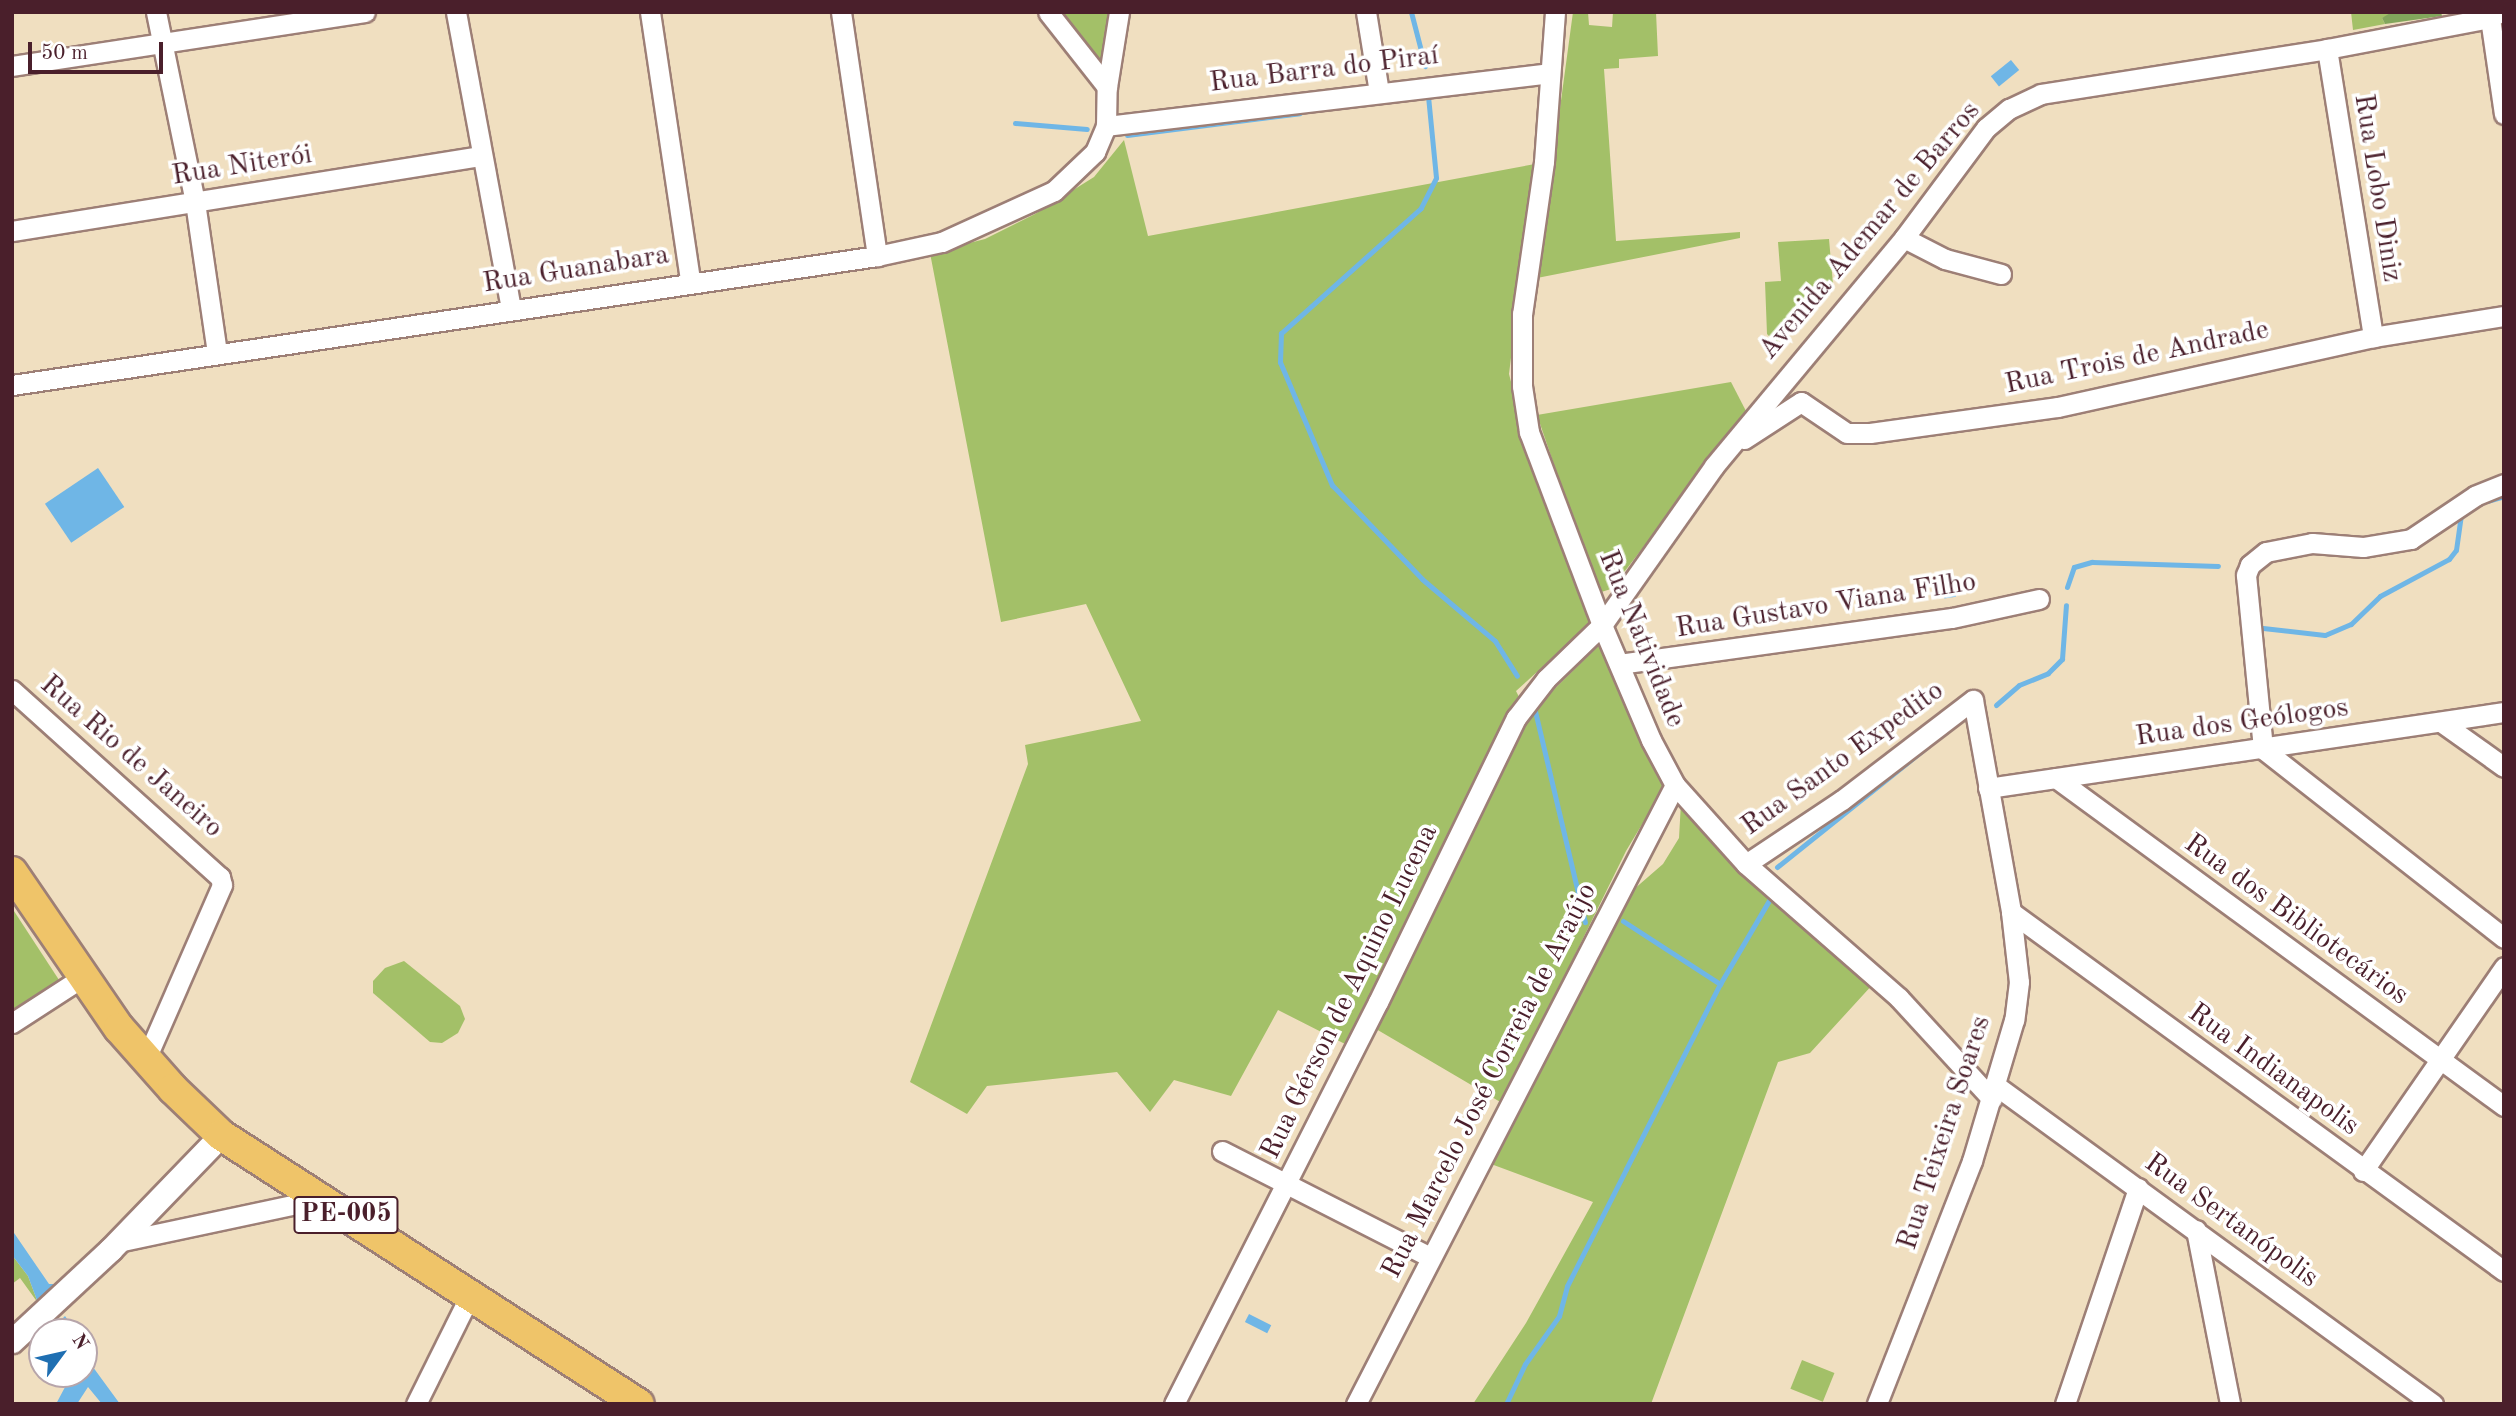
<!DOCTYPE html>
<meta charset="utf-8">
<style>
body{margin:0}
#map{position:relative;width:2516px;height:1416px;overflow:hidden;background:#f0dfc0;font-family:"Old Standard TT",serif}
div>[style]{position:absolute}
.green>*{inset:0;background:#a3c068;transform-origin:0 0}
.forest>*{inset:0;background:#82a65c}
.water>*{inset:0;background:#6fb6e6;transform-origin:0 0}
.stream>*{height:5px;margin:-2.5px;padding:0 2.5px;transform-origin:2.5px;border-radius:2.5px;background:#6fb6e6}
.roads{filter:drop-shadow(2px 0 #9d7f76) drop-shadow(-2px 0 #9d7f76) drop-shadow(0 2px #9d7f76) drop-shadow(0 -2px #9d7f76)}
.minor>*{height:19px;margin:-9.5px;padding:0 9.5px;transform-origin:9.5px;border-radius:9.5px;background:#fff}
.tertiary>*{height:23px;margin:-11.5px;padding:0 11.5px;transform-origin:11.5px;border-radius:11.5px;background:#fff}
.primary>*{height:30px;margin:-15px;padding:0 15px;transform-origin:15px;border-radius:15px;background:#efc469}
span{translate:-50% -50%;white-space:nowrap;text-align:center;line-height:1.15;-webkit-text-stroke:7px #fff;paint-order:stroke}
.shield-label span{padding:2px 5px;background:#fff;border:2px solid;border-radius:5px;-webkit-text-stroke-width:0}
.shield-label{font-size:26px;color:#4a1f2b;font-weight:700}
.street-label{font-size:28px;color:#4a1f2b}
.frame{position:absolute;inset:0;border:14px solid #4a1f2b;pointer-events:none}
.north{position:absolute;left:28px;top:1318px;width:70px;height:70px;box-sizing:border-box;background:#fff;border:2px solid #b7a5aa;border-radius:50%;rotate:57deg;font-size:19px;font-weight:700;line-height:28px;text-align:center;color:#4a1f2b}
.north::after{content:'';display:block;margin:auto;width:24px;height:32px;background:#1f6fb2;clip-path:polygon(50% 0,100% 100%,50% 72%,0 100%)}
.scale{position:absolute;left:28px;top:42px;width:135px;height:32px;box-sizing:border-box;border:4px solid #4a1f2b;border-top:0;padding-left:9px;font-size:21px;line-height:24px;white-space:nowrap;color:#4a1f2b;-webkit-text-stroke:5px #fff;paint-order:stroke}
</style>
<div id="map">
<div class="green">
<div style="clip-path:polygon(1057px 12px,1108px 12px,1103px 67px)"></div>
<div style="clip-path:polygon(1573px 12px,1588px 12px,1589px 25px,1612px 27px,1613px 12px,1656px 12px,1658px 56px,1619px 59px,1619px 68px,1604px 69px,1616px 241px,1740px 232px,1740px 238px,1537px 278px)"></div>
<div style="clip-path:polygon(2351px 12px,2407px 12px,2382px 18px,2385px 24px,2353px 30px)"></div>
<div style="clip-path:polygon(1124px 140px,1148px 236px,1535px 164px,1509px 374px,1534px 472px,1590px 624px,1516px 691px,1520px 699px,1347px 1045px,1278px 1010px,1231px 1096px,1174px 1080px,1150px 1112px,1117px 1072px,987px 1086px,967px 1114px,910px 1082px,1028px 764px,1025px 745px,1141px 721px,1086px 604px,1001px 622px,930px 253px,985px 239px,1035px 214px,1094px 177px)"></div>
<div style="clip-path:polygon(1829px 239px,1833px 284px,1776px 343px,1767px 334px,1765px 282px,1781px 281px,1778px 242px)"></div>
<div style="clip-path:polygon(1731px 382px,1747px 413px,1611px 589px,1598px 593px,1537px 415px)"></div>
<div style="clip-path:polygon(1601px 643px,1644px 751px,1665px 786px,1626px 851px,1502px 1103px,1376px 1029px,1525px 718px)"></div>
<div style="clip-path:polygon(1681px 802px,1715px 845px,1874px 983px,1810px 1053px,1778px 1062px,1651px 1404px,1473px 1404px,1526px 1323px,1593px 1202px,1491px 1164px,1625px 897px,1663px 864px,1679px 838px)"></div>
<div style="clip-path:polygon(12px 908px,61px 983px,12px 1016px)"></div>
<div style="clip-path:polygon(404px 961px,460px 1006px,465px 1019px,458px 1033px,442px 1043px,430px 1042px,373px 993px,373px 981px,385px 968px)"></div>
<div style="clip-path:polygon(12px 1255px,28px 1276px,38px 1303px,20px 1278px,12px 1284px)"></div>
<div style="left:1802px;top:1360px;width:35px;height:31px;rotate:22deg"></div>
</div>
<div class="forest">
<div style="clip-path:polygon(2392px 12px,2441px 12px,2442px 16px,2385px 24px,2382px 18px)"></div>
</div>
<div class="water">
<div style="left:2011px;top:60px;width:13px;height:26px;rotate:51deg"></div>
<div style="left:98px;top:468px;width:47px;height:64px;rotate:56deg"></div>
<div style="left:1953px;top:575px;width:22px;height:12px;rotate:82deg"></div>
<div style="clip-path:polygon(12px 1230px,49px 1284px,56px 1284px,38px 1303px,28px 1276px,12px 1255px)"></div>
<div style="left:1249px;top:1314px;width:25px;height:9px;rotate:27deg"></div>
<div style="clip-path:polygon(65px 1316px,76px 1332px,56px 1332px,53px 1328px)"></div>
<div style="clip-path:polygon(84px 1344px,90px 1363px,120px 1404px,102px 1404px,88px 1387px,77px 1404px,56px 1404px,72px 1374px,84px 1374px)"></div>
</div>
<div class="stream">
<div style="left:1411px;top:12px;width:56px;rotate:75.5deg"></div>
<div style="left:1424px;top:96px;width:4px"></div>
<div style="left:1428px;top:96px;width:82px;rotate:84.4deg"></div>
<div style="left:1436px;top:178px;width:34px;rotate:117deg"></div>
<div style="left:1421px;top:208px;width:188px;rotate:138.2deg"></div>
<div style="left:1281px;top:333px;width:29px;rotate:92deg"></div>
<div style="left:1280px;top:362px;width:134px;rotate:67.1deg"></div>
<div style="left:1332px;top:485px;width:130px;rotate:46.2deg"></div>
<div style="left:1422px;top:579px;width:96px;rotate:40.3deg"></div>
<div style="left:1495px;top:641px;width:41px;rotate:57.8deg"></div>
<div style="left:1015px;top:123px;width:72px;rotate:4.8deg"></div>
<div style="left:1127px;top:135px;width:174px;rotate:-7.2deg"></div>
<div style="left:2487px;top:501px;width:18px;rotate:-16deg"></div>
<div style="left:2067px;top:587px;width:21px;rotate:-71deg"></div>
<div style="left:2074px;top:567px;width:19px;rotate:-16deg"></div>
<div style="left:2092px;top:562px;width:126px;rotate:1.8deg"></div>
<div style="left:2263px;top:628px;width:62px;rotate:6.4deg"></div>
<div style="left:2325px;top:635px;width:28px;rotate:-23deg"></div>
<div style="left:2351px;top:624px;width:40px;rotate:-44deg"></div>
<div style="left:2380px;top:596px;width:78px;rotate:-28.2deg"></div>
<div style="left:2449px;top:559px;width:11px;rotate:-52deg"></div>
<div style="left:2456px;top:550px;width:34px;rotate:-82deg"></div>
<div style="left:1996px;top:705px;width:30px;rotate:-41deg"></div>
<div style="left:2019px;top:685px;width:31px;rotate:-22deg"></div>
<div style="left:2048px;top:673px;width:20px;rotate:-45deg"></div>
<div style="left:2062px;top:659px;width:54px;rotate:-85.8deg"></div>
<div style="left:1535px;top:711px;width:217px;rotate:76.7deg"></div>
<div style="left:1777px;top:867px;width:193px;rotate:-38.7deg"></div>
<div style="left:1623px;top:921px;width:116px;rotate:33deg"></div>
<div style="left:51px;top:1312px;width:22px;rotate:63deg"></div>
<div style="left:1506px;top:1404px;width:44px;rotate:-64.6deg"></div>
<div style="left:1525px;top:1364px;width:59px;rotate:-54.7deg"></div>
<div style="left:1559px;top:1316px;width:31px;rotate:-75deg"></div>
<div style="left:1567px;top:1286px;width:131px;rotate:-63.2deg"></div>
<div style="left:1626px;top:1169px;width:208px;rotate:-63.1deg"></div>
<div style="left:1720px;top:984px;width:101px;rotate:-59.6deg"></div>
</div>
<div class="roads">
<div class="minor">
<div style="left:156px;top:12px;width:194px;rotate:78.4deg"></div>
<div style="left:195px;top:202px;width:153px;rotate:81.7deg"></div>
<div style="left:456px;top:12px;width:301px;rotate:79.5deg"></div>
<div style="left:650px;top:12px;width:272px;rotate:81.5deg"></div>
<div style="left:841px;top:12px;width:247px;rotate:81.6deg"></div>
<div style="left:1366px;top:12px;width:81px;rotate:80.8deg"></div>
<div style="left:1555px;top:12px;width:150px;rotate:94.2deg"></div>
<div style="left:1544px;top:162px;width:154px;rotate:98.2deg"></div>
<div style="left:1522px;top:314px;width:72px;rotate:90deg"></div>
<div style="left:1522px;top:386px;width:47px;rotate:81.3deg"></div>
<div style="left:1529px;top:432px;width:206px;rotate:69.3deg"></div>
<div style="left:1602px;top:625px;width:125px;rotate:66.9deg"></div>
<div style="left:1651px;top:740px;width:51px;rotate:61.9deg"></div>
<div style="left:1675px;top:785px;width:106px;rotate:48.1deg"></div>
<div style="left:1746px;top:864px;width:203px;rotate:41.2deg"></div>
<div style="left:1899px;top:998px;width:137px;rotate:47.4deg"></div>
<div style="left:2490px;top:18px;width:97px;rotate:81.7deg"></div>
<div style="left:2327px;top:49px;width:292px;rotate:80.9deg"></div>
<div style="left:12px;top:66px;width:357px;rotate:-8.7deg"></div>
<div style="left:1107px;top:87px;width:76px;rotate:-80.9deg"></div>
<div style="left:1106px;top:126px;width:447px;rotate:-6.8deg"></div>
<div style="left:12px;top:231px;width:475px;rotate:-9.1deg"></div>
<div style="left:1904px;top:238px;width:46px;rotate:27.1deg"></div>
<div style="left:1945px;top:259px;width:58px;rotate:15deg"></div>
<div style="left:12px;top:385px;width:875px;rotate:-8.48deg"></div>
<div style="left:877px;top:256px;width:66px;rotate:-12.2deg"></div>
<div style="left:942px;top:242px;width:123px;rotate:-24.5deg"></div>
<div style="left:1054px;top:191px;width:57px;rotate:-43.6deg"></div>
<div style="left:1095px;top:152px;width:28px;rotate:-67deg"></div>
<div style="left:1106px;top:126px;width:39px;rotate:-89deg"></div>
<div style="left:1107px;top:87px;width:95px;rotate:-128.2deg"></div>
<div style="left:1744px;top:439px;width:68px;rotate:-33deg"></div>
<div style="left:1801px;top:402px;width:55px;rotate:34deg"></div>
<div style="left:1847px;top:433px;width:23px"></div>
<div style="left:1870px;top:433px;width:190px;rotate:-7.9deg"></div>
<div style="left:2058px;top:407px;width:323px;rotate:-12.5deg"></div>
<div style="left:2373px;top:337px;width:133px;rotate:-9.1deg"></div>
<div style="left:2504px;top:484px;width:31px;rotate:158deg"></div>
<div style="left:2475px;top:496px;width:77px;rotate:146.1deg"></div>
<div style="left:2411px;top:539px;width:49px;rotate:170.5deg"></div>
<div style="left:2363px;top:547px;width:51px;rotate:-175.5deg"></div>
<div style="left:2312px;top:543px;width:47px;rotate:168.9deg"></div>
<div style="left:2266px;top:552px;width:21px;rotate:141deg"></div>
<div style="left:2250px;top:565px;width:11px;rotate:112deg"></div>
<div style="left:2246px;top:575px;width:175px;rotate:84.4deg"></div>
<div style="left:2263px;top:749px;width:306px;rotate:38.1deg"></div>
<div style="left:1619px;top:664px;width:336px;rotate:-7.9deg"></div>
<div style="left:1952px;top:618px;width:89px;rotate:-12.3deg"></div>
<div style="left:12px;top:690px;width:280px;rotate:42deg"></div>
<div style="left:220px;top:877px;width:8px;rotate:76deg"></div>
<div style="left:222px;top:885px;width:190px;rotate:113.6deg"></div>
<div style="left:2441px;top:722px;width:77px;rotate:35.5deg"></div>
<div style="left:2056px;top:778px;width:555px;rotate:36.21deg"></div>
<div style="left:1988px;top:788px;width:522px;rotate:-8.38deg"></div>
<div style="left:1746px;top:864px;width:115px;rotate:-33.7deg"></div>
<div style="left:1842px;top:800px;width:165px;rotate:-37.4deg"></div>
<div style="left:1973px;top:700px;width:215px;rotate:79.8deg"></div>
<div style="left:2011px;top:912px;width:70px;rotate:83.5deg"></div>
<div style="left:2019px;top:982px;width:38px;rotate:97deg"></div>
<div style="left:2014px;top:1020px;width:147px;rotate:106.6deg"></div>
<div style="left:1972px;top:1161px;width:261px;rotate:111.4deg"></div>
<div style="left:2011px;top:912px;width:610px;rotate:36.06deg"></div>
<div style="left:12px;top:1023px;width:85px;rotate:-32.9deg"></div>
<div style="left:1995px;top:1085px;width:542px;rotate:36.07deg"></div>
<div style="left:1222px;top:1151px;width:233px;rotate:27deg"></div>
<div style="left:2363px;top:1171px;width:248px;rotate:-55.3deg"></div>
<div style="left:2196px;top:1230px;width:177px;rotate:78.9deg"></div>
<div style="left:118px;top:1242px;width:208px;rotate:-12deg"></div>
<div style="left:416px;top:1404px;width:122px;rotate:-63.6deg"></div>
<div style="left:1174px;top:1404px;width:451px;rotate:-63.1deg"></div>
<div style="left:1378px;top:1002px;width:316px;rotate:-64.1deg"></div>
<div style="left:1516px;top:718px;width:49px;rotate:-52.4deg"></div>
<div style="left:1546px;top:679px;width:78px;rotate:-44deg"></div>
<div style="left:1602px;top:625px;width:194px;rotate:-54.8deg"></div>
<div style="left:1714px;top:466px;width:297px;rotate:-50.2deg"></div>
<div style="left:1904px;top:238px;width:137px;rotate:-53.3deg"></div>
<div style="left:1986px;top:128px;width:30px;rotate:-40deg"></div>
<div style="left:2009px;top:109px;width:35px;rotate:-25deg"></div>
<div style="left:2041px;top:94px;width:290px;rotate:-8.9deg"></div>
<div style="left:2327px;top:49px;width:166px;rotate:-10.8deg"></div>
<div style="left:2490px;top:18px;width:12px;rotate:-31deg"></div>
<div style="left:1356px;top:1404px;width:696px;rotate:-62.74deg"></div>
<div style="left:2065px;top:1404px;width:228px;rotate:-71.3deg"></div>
</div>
<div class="tertiary">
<div style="left:12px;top:1341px;width:134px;rotate:-42.9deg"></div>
<div style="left:110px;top:1250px;width:160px;rotate:-46deg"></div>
</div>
<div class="primary">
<div style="left:12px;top:872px;width:189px;rotate:55.6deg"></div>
<div style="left:119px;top:1028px;width:81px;rotate:48.5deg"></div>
<div style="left:173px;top:1089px;width:66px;rotate:43.8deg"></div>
<div style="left:221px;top:1135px;width:497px;rotate:32.8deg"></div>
</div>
</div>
<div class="shield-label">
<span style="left:346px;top:1215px">PE-005</span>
</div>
<div class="street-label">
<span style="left:1324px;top:70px;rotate:-7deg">Rua Barra do Piraí</span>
<span style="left:242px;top:166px;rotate:-9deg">Rua Niterói</span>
<span style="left:2377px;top:188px;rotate:81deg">Rua Lobo Diniz</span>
<span style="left:1870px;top:231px;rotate:-50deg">Avenida Ademar de Barros</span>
<span style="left:576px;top:270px;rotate:-9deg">Rua Guanabara</span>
<span style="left:2137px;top:358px;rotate:-12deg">Rua Trois de Andrade</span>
<span style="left:1826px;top:606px;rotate:-9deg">Rua Gustavo Viana Filho</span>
<span style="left:1641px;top:639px;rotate:68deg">Rua Natividade</span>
<span style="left:2242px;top:723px;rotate:-8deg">Rua dos Geólogos</span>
<span style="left:131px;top:757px;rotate:41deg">Rua Rio de Janeiro</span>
<span style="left:1843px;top:759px;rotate:-36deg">Rua Santo Expedito</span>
<span style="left:2296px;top:920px;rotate:36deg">Rua dos Bibliotecários</span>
<span style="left:1350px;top:992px;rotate:-64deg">Rua Gérson de Aquino Lucena</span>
<span style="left:2273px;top:1070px;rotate:36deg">Rua Indianapolis</span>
<span style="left:1490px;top:1081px;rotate:-63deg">Rua Marcelo José Correia de Araújo</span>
<span style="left:1945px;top:1133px;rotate:-72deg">Rua Teixeira Soares</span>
<span style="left:2231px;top:1221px;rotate:36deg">Rua Sertanópolis</span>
</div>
<div class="frame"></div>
<div class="north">N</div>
<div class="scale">50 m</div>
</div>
